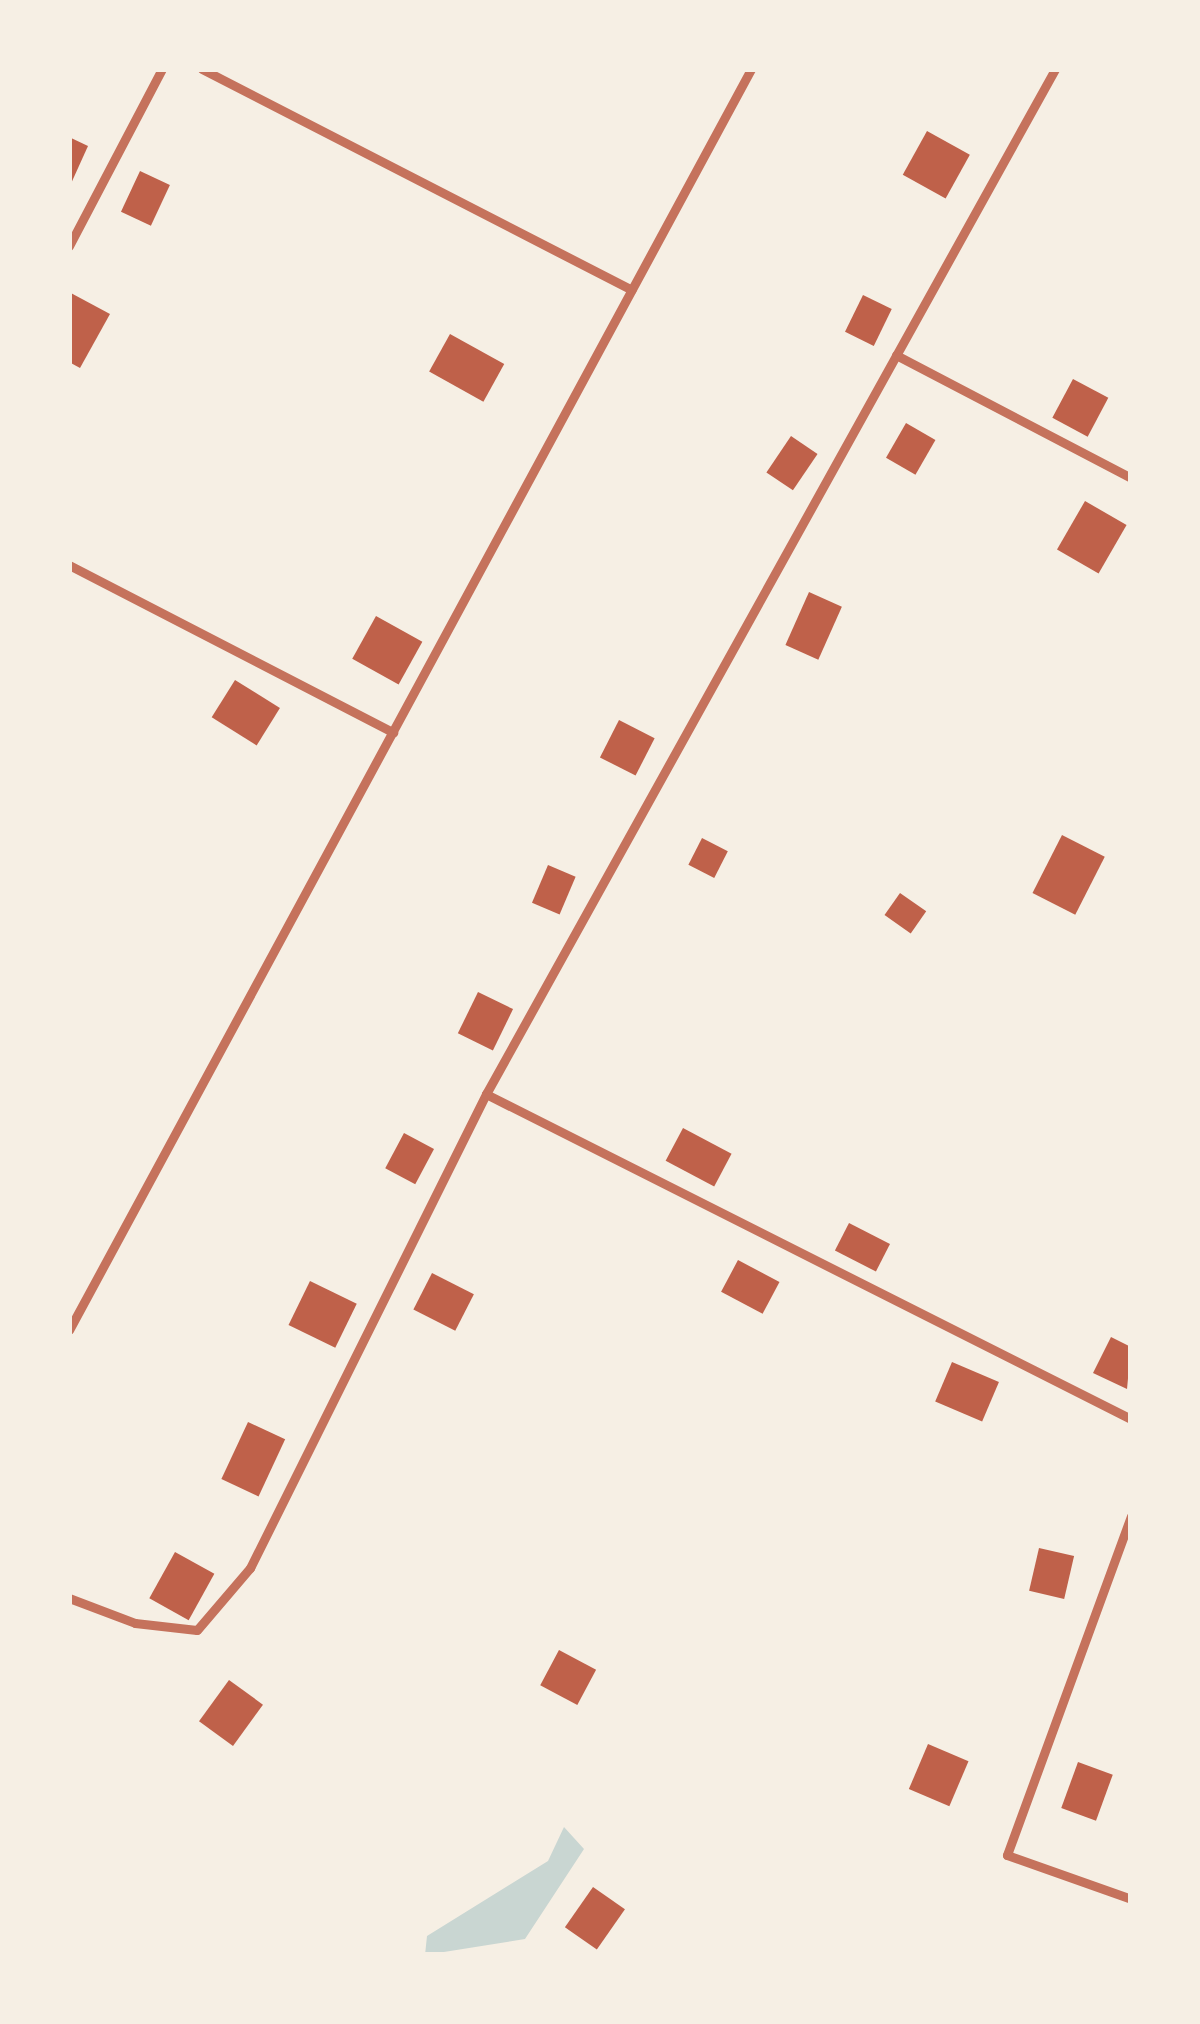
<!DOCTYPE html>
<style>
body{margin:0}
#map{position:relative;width:1200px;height:2024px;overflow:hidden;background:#f6efe4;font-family:Bitter,serif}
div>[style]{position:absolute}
.water>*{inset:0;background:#c9d6d2}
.building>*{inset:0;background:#bf614a;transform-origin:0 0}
.service>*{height:9px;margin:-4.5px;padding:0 4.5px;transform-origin:4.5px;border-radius:4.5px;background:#c5725c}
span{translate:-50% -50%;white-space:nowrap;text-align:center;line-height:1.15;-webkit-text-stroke:10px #f6efe4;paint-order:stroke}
.frame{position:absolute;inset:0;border:72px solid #f6efe4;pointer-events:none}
</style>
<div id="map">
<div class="water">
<div style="clip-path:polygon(564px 1827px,584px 1849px,525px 1939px,425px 1955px,427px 1936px,548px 1861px)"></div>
</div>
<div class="building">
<div style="left:927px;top:131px;width:49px;height:50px;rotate:29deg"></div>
<div style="clip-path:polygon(69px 137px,88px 146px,69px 188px)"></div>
<div style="left:140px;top:171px;width:33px;height:45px;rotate:25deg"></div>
<div style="clip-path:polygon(69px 292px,110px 314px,80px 368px,69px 362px)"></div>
<div style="left:863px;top:295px;width:32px;height:41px;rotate:26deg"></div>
<div style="left:450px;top:334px;width:62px;height:43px;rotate:29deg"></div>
<div style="left:1073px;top:379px;width:40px;height:44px;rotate:28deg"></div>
<div style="left:906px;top:423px;width:34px;height:40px;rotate:30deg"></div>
<div style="left:791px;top:436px;width:32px;height:44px;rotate:34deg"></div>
<div style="left:1085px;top:501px;width:48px;height:56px;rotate:30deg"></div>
<div style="left:809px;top:592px;width:36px;height:58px;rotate:24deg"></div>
<div style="left:376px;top:616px;width:53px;height:49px;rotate:29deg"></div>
<div style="left:235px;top:680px;width:53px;height:44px;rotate:32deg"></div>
<div style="left:619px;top:720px;width:40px;height:42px;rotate:27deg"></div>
<div style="left:1062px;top:835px;width:48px;height:65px;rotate:27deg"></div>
<div style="left:702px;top:838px;width:29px;height:30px;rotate:27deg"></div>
<div style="left:548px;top:865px;width:30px;height:41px;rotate:23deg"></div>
<div style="left:900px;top:893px;width:32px;height:27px;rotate:35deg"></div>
<div style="left:478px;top:992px;width:39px;height:46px;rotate:26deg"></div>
<div style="left:683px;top:1128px;width:55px;height:37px;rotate:28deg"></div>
<div style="left:404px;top:1133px;width:34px;height:40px;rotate:28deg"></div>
<div style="left:849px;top:1223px;width:46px;height:31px;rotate:27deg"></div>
<div style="left:738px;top:1260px;width:47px;height:36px;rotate:28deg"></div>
<div style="left:432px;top:1273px;width:47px;height:41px;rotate:27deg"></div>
<div style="left:310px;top:1281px;width:52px;height:49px;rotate:26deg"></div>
<div style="clip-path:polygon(1111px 1337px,1131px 1347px,1127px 1389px,1093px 1373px)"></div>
<div style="left:952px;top:1362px;width:51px;height:43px;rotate:23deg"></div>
<div style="left:248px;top:1422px;width:41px;height:63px;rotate:25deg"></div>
<div style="left:1039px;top:1548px;width:36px;height:44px;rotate:13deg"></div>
<div style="left:175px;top:1552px;width:45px;height:53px;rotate:29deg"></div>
<div style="left:559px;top:1650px;width:42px;height:40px;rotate:28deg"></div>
<div style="left:229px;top:1680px;width:42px;height:51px;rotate:36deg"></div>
<div style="left:928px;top:1744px;width:44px;height:49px;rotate:23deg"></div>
<div style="left:1078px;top:1762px;width:37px;height:49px;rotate:20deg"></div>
<div style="left:593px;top:1887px;width:39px;height:49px;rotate:35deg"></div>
</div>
<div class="service">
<div style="left:202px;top:69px;width:483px;rotate:27.2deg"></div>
<div style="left:69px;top:246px;width:200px;rotate:-62.3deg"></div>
<div style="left:896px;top:355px;width:265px;rotate:27.6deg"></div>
<div style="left:69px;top:565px;width:365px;rotate:27.3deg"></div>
<div style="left:486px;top:1094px;width:722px;rotate:26.74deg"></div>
<div style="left:69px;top:1330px;width:1434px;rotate:-61.59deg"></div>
<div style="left:1131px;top:1516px;width:361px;rotate:110.1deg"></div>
<div style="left:1007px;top:1855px;width:132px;rotate:19.5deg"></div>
<div style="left:69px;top:1598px;width:71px;rotate:20.7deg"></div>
<div style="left:135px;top:1623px;width:62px;rotate:6.4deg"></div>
<div style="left:197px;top:1630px;width:82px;rotate:-49.5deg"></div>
<div style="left:250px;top:1568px;width:530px;rotate:-63.53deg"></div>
<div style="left:486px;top:1094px;width:1172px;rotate:-60.96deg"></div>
</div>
<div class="frame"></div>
</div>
